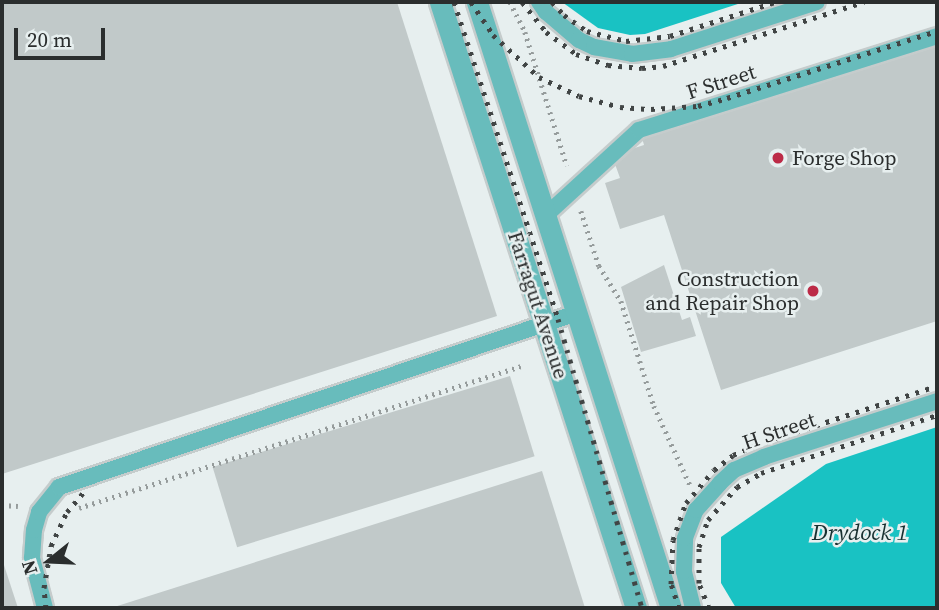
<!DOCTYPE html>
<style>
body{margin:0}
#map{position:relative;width:939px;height:610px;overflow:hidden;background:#e7efef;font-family:"Source Serif 4",serif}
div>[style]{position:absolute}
.water>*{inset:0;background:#19c2c3}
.building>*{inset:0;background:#c1c9c9;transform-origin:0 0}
.path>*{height:4.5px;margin-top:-2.25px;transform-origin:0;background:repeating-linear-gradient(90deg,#969c9c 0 2px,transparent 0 7px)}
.roads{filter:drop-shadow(2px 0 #c5cccc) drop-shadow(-2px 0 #c5cccc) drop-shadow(0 2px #c5cccc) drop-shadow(0 -2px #c5cccc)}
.lane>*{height:16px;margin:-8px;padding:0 8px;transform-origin:8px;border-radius:8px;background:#68bcbc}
.street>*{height:21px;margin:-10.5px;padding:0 10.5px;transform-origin:10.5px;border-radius:10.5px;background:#68bcbc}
.rail>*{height:5px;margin-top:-2.5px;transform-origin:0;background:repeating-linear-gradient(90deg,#414545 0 3.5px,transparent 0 10.5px)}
.dots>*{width:19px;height:19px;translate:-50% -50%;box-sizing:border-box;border:4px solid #e7efef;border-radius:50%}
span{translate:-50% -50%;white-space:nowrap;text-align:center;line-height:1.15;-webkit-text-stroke:5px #e7efef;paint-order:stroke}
.street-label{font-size:21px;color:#2b2e2e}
.poi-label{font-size:21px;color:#2b2e2e}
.left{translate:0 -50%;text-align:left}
.right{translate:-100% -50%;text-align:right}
.water-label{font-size:23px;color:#183030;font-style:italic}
.frame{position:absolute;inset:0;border:4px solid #2b2e2e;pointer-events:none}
.north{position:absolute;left:14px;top:526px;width:70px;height:70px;-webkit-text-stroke:5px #e7efef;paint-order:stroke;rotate:252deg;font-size:19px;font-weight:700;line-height:28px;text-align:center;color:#2b2e2e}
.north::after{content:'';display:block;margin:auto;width:24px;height:32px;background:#2b2e2e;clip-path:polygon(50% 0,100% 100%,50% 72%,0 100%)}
.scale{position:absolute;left:14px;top:28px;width:91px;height:32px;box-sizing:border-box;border:4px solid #2b2e2e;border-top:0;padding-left:9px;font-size:21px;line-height:24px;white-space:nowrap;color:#2b2e2e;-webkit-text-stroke:5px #e7efef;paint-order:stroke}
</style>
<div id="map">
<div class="water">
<div style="clip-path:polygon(562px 2px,744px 2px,645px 34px,630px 35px,598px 28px)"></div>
<div style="clip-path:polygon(937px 427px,937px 606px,929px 608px,736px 608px,721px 583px,721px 537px,826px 464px)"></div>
</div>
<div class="building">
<div style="clip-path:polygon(2px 2px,397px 2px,497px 316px,2px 474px)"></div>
<div style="clip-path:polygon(937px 43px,937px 321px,721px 390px,664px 215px,620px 229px,605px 183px,620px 178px,615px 164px,622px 152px,644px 145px,642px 138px)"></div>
<div style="clip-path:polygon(664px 265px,682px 320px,690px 317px,696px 336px,641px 352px,621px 287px)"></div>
<div style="left:510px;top:376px;width:84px;height:311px;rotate:73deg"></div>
<div style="clip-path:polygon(542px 471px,585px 608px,111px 608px)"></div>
<div style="clip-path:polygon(2px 559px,18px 608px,2px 608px)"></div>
</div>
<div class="path">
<div style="left:510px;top:2px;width:34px;rotate:63deg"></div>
<div style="left:525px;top:32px;width:140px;rotate:72.6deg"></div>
<div style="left:581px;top:211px;width:58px;rotate:71.9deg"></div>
<div style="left:599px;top:266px;width:41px;rotate:57.8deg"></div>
<div style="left:621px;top:301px;width:110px;rotate:72.6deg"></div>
<div style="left:654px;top:406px;width:87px;rotate:65.5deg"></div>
<div style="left:2px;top:505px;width:16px;rotate:4deg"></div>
<div style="left:79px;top:508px;width:464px;rotate:-17.8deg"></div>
</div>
<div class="roads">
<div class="lane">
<div style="left:539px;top:2px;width:12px;rotate:55deg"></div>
<div style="left:546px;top:12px;width:43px;rotate:40.3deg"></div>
<div style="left:579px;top:40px;width:17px;rotate:25deg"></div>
<div style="left:594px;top:47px;width:39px;rotate:10deg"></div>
<div style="left:632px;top:54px;width:39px;rotate:-7deg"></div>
<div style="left:671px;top:49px;width:153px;rotate:-17.8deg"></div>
<div style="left:545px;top:216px;width:127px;rotate:-42.5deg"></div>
<div style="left:639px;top:130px;width:312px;rotate:-17.5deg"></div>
<div style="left:45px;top:608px;width:52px;rotate:-104.6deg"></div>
<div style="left:32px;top:558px;width:28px;rotate:-86deg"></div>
<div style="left:34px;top:530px;width:19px;rotate:-74deg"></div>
<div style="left:39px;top:512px;width:32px;rotate:-51deg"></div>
<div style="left:59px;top:487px;width:546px;rotate:-18.57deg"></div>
<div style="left:693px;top:608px;width:38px;rotate:-104deg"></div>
<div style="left:684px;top:571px;width:33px;rotate:-88deg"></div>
<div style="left:685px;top:538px;width:30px;rotate:-69deg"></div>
<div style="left:696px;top:510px;width:36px;rotate:-48deg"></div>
<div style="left:720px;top:483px;width:19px;rotate:-43deg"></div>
<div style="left:734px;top:470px;width:33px;rotate:-23deg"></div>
<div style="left:764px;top:457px;width:182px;rotate:-17.9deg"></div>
</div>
<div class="street">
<div style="left:440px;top:2px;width:637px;rotate:72.08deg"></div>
<div style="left:477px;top:2px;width:636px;rotate:72.25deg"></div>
</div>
</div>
<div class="rail">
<div style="left:454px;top:2px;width:334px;rotate:71.8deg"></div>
<div style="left:558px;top:319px;width:301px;rotate:73.8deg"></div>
<div style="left:471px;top:2px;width:40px;rotate:56deg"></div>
<div style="left:493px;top:35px;width:62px;rotate:42.4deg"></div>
<div style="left:539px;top:77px;width:44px;rotate:25.4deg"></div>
<div style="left:579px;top:96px;width:42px;rotate:15deg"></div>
<div style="left:620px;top:107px;width:31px;rotate:4deg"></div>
<div style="left:651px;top:109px;width:47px;rotate:-3.7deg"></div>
<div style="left:698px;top:106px;width:30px;rotate:-15deg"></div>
<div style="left:727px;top:98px;width:220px;rotate:-17.7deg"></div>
<div style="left:522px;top:2px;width:38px;rotate:51deg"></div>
<div style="left:546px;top:32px;width:37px;rotate:36deg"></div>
<div style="left:576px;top:54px;width:34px;rotate:19deg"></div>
<div style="left:608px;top:65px;width:34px;rotate:5deg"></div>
<div style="left:642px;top:68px;width:21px;rotate:-5deg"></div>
<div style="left:663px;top:66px;width:211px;rotate:-17.7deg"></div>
<div style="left:552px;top:2px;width:18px;rotate:47deg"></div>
<div style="left:564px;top:15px;width:28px;rotate:35deg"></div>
<div style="left:587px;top:31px;width:40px;rotate:14.4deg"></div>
<div style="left:626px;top:41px;width:44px;rotate:-6.5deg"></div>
<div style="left:670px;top:36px;width:110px;rotate:-17.9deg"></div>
<div style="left:46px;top:608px;width:20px;rotate:-96deg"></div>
<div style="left:44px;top:588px;width:43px;rotate:-80.5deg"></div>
<div style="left:51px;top:546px;width:38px;rotate:-65deg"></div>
<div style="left:67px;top:512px;width:25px;rotate:-50deg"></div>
<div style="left:679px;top:608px;width:25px;rotate:-108deg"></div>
<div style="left:671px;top:584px;width:44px;rotate:-87.4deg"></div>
<div style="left:673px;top:540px;width:39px;rotate:-71deg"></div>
<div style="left:686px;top:503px;width:43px;rotate:-49.7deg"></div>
<div style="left:714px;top:470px;width:24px;rotate:-38deg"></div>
<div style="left:733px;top:455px;width:25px;rotate:-23deg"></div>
<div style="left:756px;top:445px;width:190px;rotate:-18.1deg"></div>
<div style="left:709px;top:608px;width:27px;rotate:-112deg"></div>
<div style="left:699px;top:583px;width:36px;rotate:-90deg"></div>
<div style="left:699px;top:547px;width:28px;rotate:-72deg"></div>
<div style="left:708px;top:520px;width:44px;rotate:-48.7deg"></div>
<div style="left:737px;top:487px;width:28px;rotate:-30deg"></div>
<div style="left:761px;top:473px;width:185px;rotate:-18.2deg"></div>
</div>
<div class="dots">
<div style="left:778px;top:158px;background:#bc2b47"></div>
<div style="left:813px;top:291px;background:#bc2b47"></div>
</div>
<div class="street-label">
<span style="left:721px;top:82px;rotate:-18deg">F Street</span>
<span style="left:538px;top:305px;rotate:72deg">Farragut Avenue</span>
<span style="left:779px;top:431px;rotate:-19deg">H Street</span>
</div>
<div class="poi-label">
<span class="left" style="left:792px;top:158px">Forge Shop</span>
<span class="right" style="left:799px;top:291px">Construction<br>and Repair Shop</span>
</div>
<div class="water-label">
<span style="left:860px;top:532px">Drydock 1</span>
</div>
<div class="frame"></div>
<div class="north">N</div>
<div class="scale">20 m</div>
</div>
